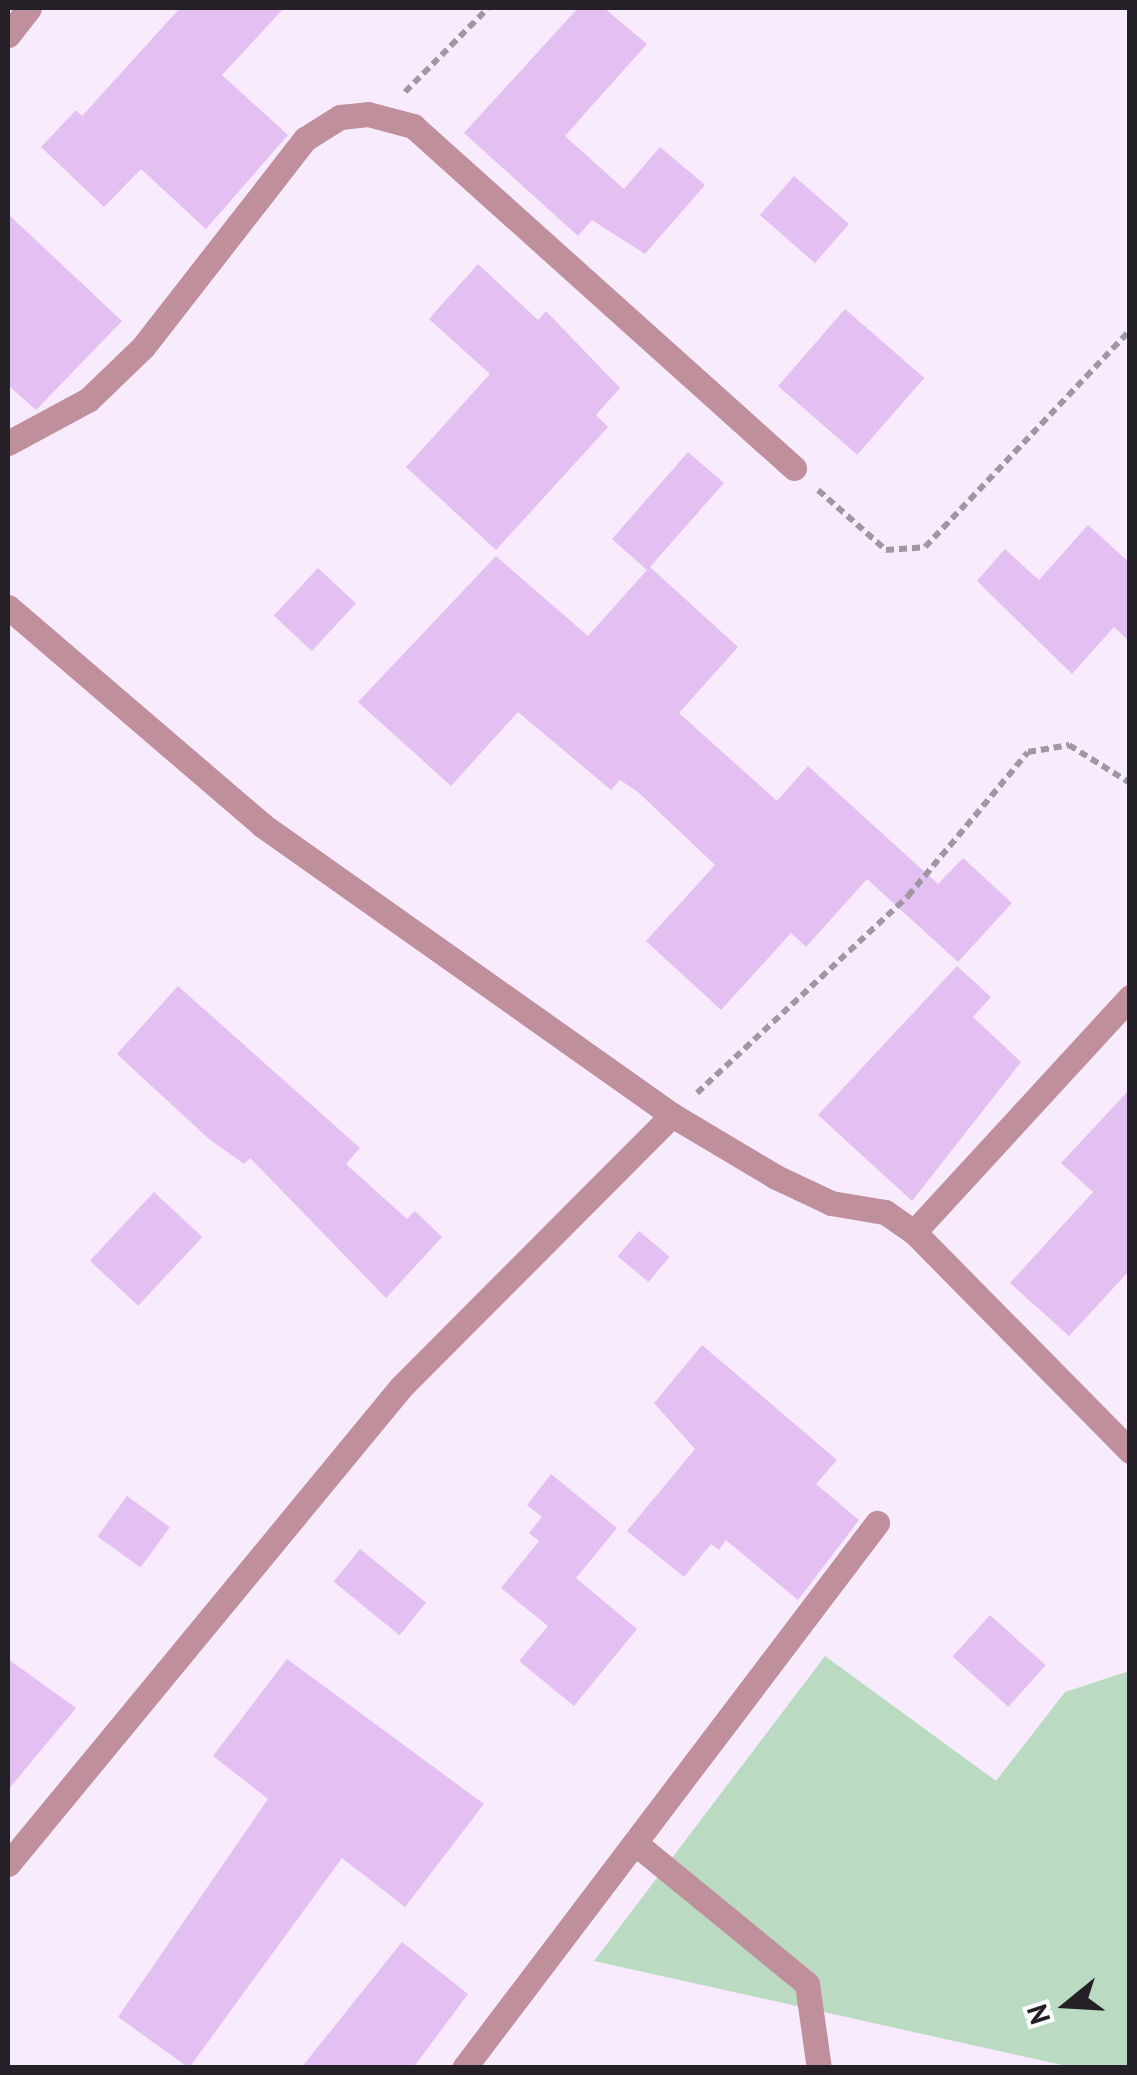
<!DOCTYPE html>
<style>
body{margin:0}
#map{position:relative;width:1137px;height:2075px;overflow:hidden;background:#f8ebfd;font-family:"PT Sans",sans-serif}
div>[style]{position:absolute}
.green>*{inset:0;background:#badac1}
.building>*{inset:0;background:#e3c0f1;transform-origin:0 0}
.path>*{height:6px;margin-top:-3px;transform-origin:0;background:repeating-linear-gradient(90deg,#a097a4 0 8px,transparent 0 13px)}
.street>*{height:25px;margin:-12.5px;padding:0 12.5px;transform-origin:12.5px;border-radius:12.5px;background:#bf8f9c}
span{translate:-50% -50%;white-space:nowrap;text-align:center;line-height:1.15;-webkit-text-stroke:8px #fdfdfd;paint-order:stroke}
.frame{position:absolute;inset:0;border:10px solid #252028;pointer-events:none}
.north{position:absolute;left:1017px;top:1955px;width:100px;height:100px;-webkit-text-stroke:8px #fdfdfd;paint-order:stroke;rotate:252deg;font-size:28px;font-weight:700;line-height:40px;text-align:center;color:#252028}
.north::after{content:'';display:block;margin:auto;width:35px;height:45px;background:#252028;clip-path:polygon(50% 0,100% 100%,50% 72%,0 100%)}
</style>
<div id="map">
<div class="green">
<div style="clip-path:polygon(825px 1656px,996px 1781px,1065px 1692px,1129px 1671px,1129px 2067px,1071px 2067px,594px 1961px)"></div>
</div>
<div class="building">
<div style="clip-path:polygon(180px 8px,284px 8px,222px 75px,288px 135px,206px 229px,141px 169px,104px 207px,41px 147px,76px 110px,82px 116px)"></div>
<div style="clip-path:polygon(578px 8px,604px 8px,647px 44px,565px 136px,624px 189px,660px 147px,705px 185px,645px 254px,592px 220px,578px 236px,464px 133px)"></div>
<div style="left:794px;top:176px;width:73px;height:52px;rotate:41deg"></div>
<div style="clip-path:polygon(8px 214px,122px 321px,36px 410px,8px 385px)"></div>
<div style="clip-path:polygon(478px 264px,538px 320px,546px 311px,620px 388px,596px 415px,608px 427px,496px 550px,406px 467px,490px 374px,429px 319px)"></div>
<div style="left:845px;top:309px;width:105px;height:102px;rotate:41deg"></div>
<div style="clip-path:polygon(688px 452px,724px 483px,650px 567px,738px 647px,679px 713px,777px 801px,808px 766px,938px 884px,963px 858px,1012px 903px,958px 962px,867px 879px,806px 947px,791px 933px,721px 1010px,646px 941px,715px 865px,638px 792px,620px 780px,611px 790px,518px 712px,451px 786px,358px 702px,496px 556px,588px 636px,647px 570px,612px 539px)"></div>
<div style="clip-path:polygon(1088px 525px,1130px 563px,1130px 642px,1114px 627px,1072px 674px,977px 581px,1005px 549px,1039px 580px)"></div>
<div style="left:318px;top:568px;width:52px;height:65px;rotate:43deg"></div>
<div style="clip-path:polygon(957px 966px,991px 997px,973px 1017px,1021px 1062px,912px 1201px,818px 1115px)"></div>
<div style="clip-path:polygon(178px 986px,360px 1148px,346px 1164px,407px 1219px,415px 1211px,442px 1237px,386px 1298px,250px 1158px,244px 1164px,209px 1139px,117px 1054px)"></div>
<div style="clip-path:polygon(1130px 1089px,1130px 1270px,1069px 1336px,1010px 1283px,1093px 1192px,1061px 1163px)"></div>
<div style="left:154px;top:1192px;width:66px;height:94px;rotate:43deg"></div>
<div style="left:639px;top:1231px;width:40px;height:33px;rotate:40deg"></div>
<div style="clip-path:polygon(702px 1345px,837px 1460px,816px 1484px,859px 1520px,798px 1600px,726px 1540px,719px 1550px,711px 1544px,684px 1577px,627px 1531px,695px 1449px,654px 1403px)"></div>
<div style="clip-path:polygon(551px 1474px,617px 1528px,576px 1578px,637px 1629px,574px 1706px,519px 1661px,548px 1626px,501px 1588px,539px 1541px,529px 1533px,542px 1517px,527px 1505px)"></div>
<div style="left:127px;top:1496px;width:53px;height:50px;rotate:36deg"></div>
<div style="left:360px;top:1549px;width:85px;height:42px;rotate:39deg"></div>
<div style="left:990px;top:1615px;width:75px;height:56px;rotate:42deg"></div>
<div style="clip-path:polygon(8px 1659px,76px 1708px,8px 1790px)"></div>
<div style="clip-path:polygon(287px 1659px,484px 1804px,405px 1907px,342px 1858px,189px 2068px,118px 2017px,268px 1799px,213px 1756px)"></div>
<div style="clip-path:polygon(402px 1942px,468px 1994px,413px 2068px,301px 2068px)"></div>
</div>
<div class="path">
<div style="left:405px;top:92px;width:118px;rotate:-45.3deg"></div>
<div style="left:818px;top:490px;width:91px;rotate:41.4deg"></div>
<div style="left:886px;top:550px;width:39px;rotate:-4deg"></div>
<div style="left:925px;top:547px;width:299px;rotate:-46.6deg"></div>
<div style="left:697px;top:1093px;width:289px;rotate:-43deg"></div>
<div style="left:908px;top:896px;width:187px;rotate:-50.2deg"></div>
<div style="left:1028px;top:752px;width:42px;rotate:-9.7deg"></div>
<div style="left:1069px;top:745px;width:72px;rotate:31.9deg"></div>
</div>
<div class="street">
<div style="left:8px;top:35px;width:34px;rotate:-52deg"></div>
<div style="left:8px;top:443px;width:91px;rotate:-28.3deg"></div>
<div style="left:88px;top:400px;width:76px;rotate:-43.9deg"></div>
<div style="left:143px;top:347px;width:264px;rotate:-52.1deg"></div>
<div style="left:305px;top:139px;width:41px;rotate:-32.2deg"></div>
<div style="left:340px;top:117px;width:28px;rotate:-6deg"></div>
<div style="left:368px;top:114px;width:47px;rotate:14.9deg"></div>
<div style="left:413px;top:126px;width:512px;rotate:41.91deg"></div>
<div style="left:8px;top:607px;width:335px;rotate:40.6deg"></div>
<div style="left:262px;top:825px;width:502px;rotate:35.27deg"></div>
<div style="left:672px;top:1115px;width:121px;rotate:30.8deg"></div>
<div style="left:776px;top:1177px;width:61px;rotate:25.3deg"></div>
<div style="left:831px;top:1203px;width:55px;rotate:9.5deg"></div>
<div style="left:885px;top:1212px;width:35px;rotate:35deg"></div>
<div style="left:914px;top:1232px;width:308px;rotate:45.4deg"></div>
<div style="left:914px;top:1232px;width:319px;rotate:-47.4deg"></div>
<div style="left:635px;top:1843px;width:222px;rotate:39.3deg"></div>
<div style="left:807px;top:1984px;width:85px;rotate:81.9deg"></div>
<div style="left:8px;top:1864px;width:618px;rotate:-50.51deg"></div>
<div style="left:401px;top:1387px;width:384px;rotate:-45.1deg"></div>
<div style="left:464px;top:2068px;width:684px;rotate:-52.85deg"></div>
</div>
<div class="frame"></div>
<div class="north">N</div>
</div>
